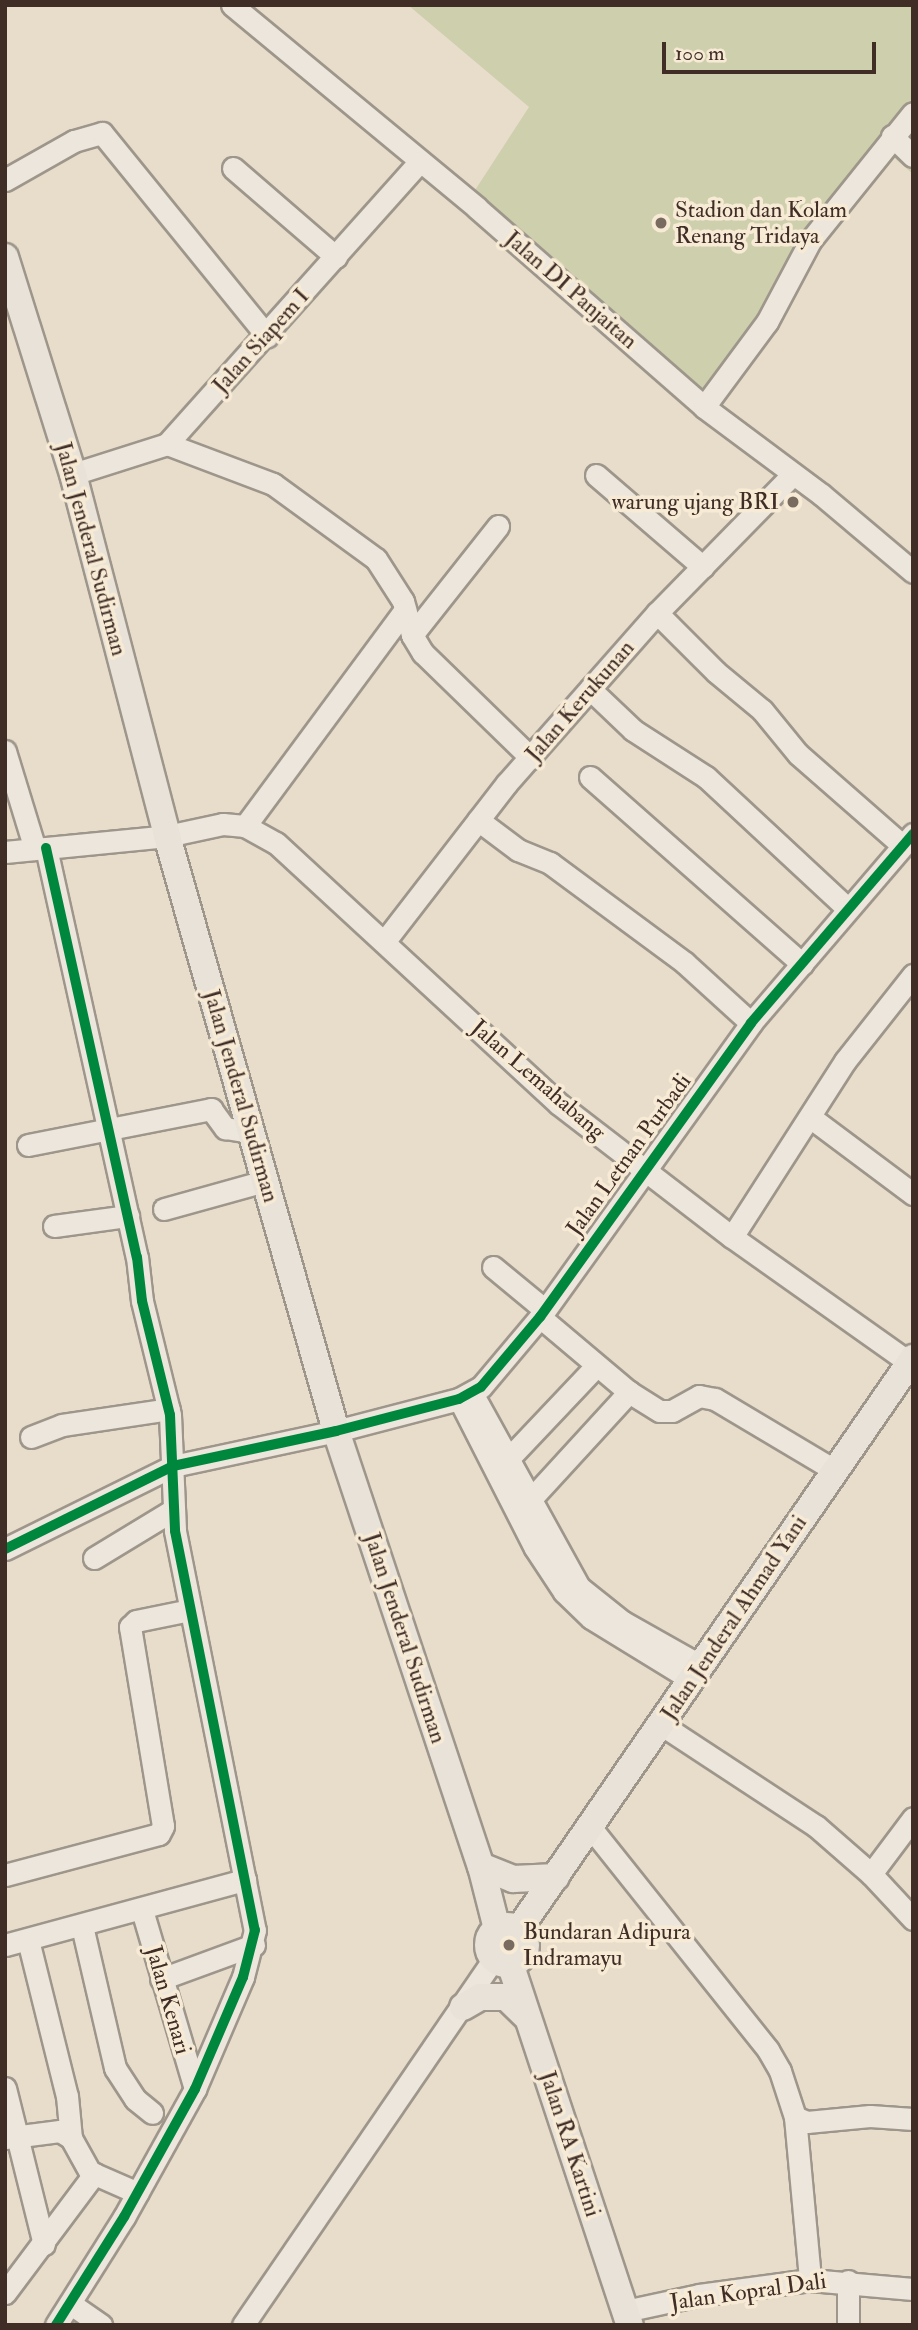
<!DOCTYPE html>
<style>
body{margin:0}
#map{position:relative;width:918px;height:2330px;overflow:hidden;background:#e8ddcb;font-family:"IM FELL Double Pica",serif}
div>[style]{position:absolute}
.green>*{inset:0;background:#cecfad}
.roads{filter:drop-shadow(2px 0 #9e968b) drop-shadow(-2px 0 #9e968b) drop-shadow(0 2px #9e968b) drop-shadow(0 -2px #9e968b)}
.minor>*{height:21px;margin:-10.5px;padding:0 10.5px;transform-origin:10.5px;border-radius:10.5px;background:#ece6dd}
.major>*{height:26px;margin:-13px;padding:0 13px;transform-origin:13px;border-radius:13px;background:#e8e2d8}
.major>.ring{margin:-13px;padding:0;box-sizing:content-box;background:none;border:26px solid #e8e2d8;border-radius:50%}
.cycleway>*{height:10px;margin:-5px;padding:0 5px;transform-origin:5px;border-radius:5px;background:#00873e}
.dots>*{width:19px;height:19px;translate:-50% -50%;box-sizing:border-box;border:4px solid #f8ebd5;border-radius:50%}
span{translate:-50% -50%;white-space:nowrap;text-align:center;line-height:1.15;-webkit-text-stroke:7px #f8ebd5;paint-order:stroke}
.poi-label{font-size:23px;color:#3f2d26}
.left{translate:0 -50%;text-align:left}
.right{translate:-100% -50%;text-align:right}
.street-label{font-size:23px;color:#3f2d26}
.frame{position:absolute;inset:0;border:7px solid #3f2d26;pointer-events:none}
.scale{position:absolute;left:662px;top:42px;width:214px;height:32px;box-sizing:border-box;border:4px solid #3f2d26;border-top:0;padding-left:9px;font-size:21px;line-height:24px;white-space:nowrap;color:#3f2d26;-webkit-text-stroke:5px #f8ebd5;paint-order:stroke}
</style>
<div id="map">
<div class="green">
<div style="clip-path:polygon(408px 5px,913px 5px,913px 174px,885px 150px,810px 245px,716px 404px,468px 201px,529px 107px)"></div>
</div>
<div class="roads">
<div class="minor">
<div style="left:232px;top:5px;width:318px;rotate:39.6deg"></div>
<div style="left:477px;top:208px;width:302px;rotate:41.2deg"></div>
<div style="left:704px;top:407px;width:147px;rotate:36.7deg"></div>
<div style="left:822px;top:495px;width:119px;rotate:40.2deg"></div>
<div style="left:892px;top:136px;width:29px;rotate:44deg"></div>
<div style="left:233px;top:168px;width:136px;rotate:40.8deg"></div>
<div style="left:5px;top:180px;width:79px;rotate:-29.5deg"></div>
<div style="left:74px;top:141px;width:29px;rotate:-16deg"></div>
<div style="left:102px;top:133px;width:262px;rotate:50.9deg"></div>
<div style="left:704px;top:407px;width:106px;rotate:-53.5deg"></div>
<div style="left:767px;top:322px;width:92px;rotate:-62deg"></div>
<div style="left:810px;top:241px;width:164px;rotate:-51.2deg"></div>
<div style="left:167px;top:444px;width:113px;rotate:20.7deg"></div>
<div style="left:273px;top:484px;width:127px;rotate:36.1deg"></div>
<div style="left:376px;top:559px;width:50px;rotate:57.3deg"></div>
<div style="left:403px;top:601px;width:35px;rotate:75deg"></div>
<div style="left:412px;top:635px;width:21px;rotate:59deg"></div>
<div style="left:423px;top:653px;width:151px;rotate:44.2deg"></div>
<div style="left:73px;top:474px;width:99px;rotate:-17.7deg"></div>
<div style="left:167px;top:444px;width:377px;rotate:-48.2deg"></div>
<div style="left:596px;top:475px;width:141px;rotate:40.7deg"></div>
<div style="left:657px;top:613px;width:83px;rotate:45deg"></div>
<div style="left:716px;top:672px;width:60px;rotate:39.6deg"></div>
<div style="left:762px;top:710px;width:57px;rotate:50.7deg"></div>
<div style="left:798px;top:754px;width:138px;rotate:41.2deg"></div>
<div style="left:412px;top:635px;width:139px;rotate:-51.7deg"></div>
<div style="left:590px;top:689px;width:59px;rotate:43.6deg"></div>
<div style="left:633px;top:730px;width:87px;rotate:32.8deg"></div>
<div style="left:706px;top:777px;width:191px;rotate:42.9deg"></div>
<div style="left:5px;top:751px;width:102px;rotate:73deg"></div>
<div style="left:590px;top:777px;width:283px;rotate:41.4deg"></div>
<div style="left:478px;top:820px;width:50px;rotate:36.9deg"></div>
<div style="left:518px;top:850px;width:35px;rotate:22deg"></div>
<div style="left:550px;top:863px;width:168px;rotate:36.5deg"></div>
<div style="left:685px;top:963px;width:89px;rotate:42.3deg"></div>
<div style="left:245px;top:826px;width:269px;rotate:-53.5deg"></div>
<div style="left:46px;top:848px;width:419px;rotate:77.5deg"></div>
<div style="left:137px;top:1257px;width:44px;rotate:83.5deg"></div>
<div style="left:142px;top:1301px;width:117px;rotate:76.2deg"></div>
<div style="left:170px;top:1415px;width:116px;rotate:87.5deg"></div>
<div style="left:175px;top:1531px;width:407px;rotate:78.7deg"></div>
<div style="left:255px;top:1930px;width:49px;rotate:104.3deg"></div>
<div style="left:243px;top:1977px;width:122px;rotate:113.2deg"></div>
<div style="left:195px;top:2089px;width:146px;rotate:119deg"></div>
<div style="left:124px;top:2217px;width:128px;rotate:122.2deg"></div>
<div style="left:5px;top:852px;width:163px;rotate:-5.6deg"></div>
<div style="left:167px;top:836px;width:57px;rotate:-12.1deg"></div>
<div style="left:223px;top:824px;width:22px;rotate:5deg"></div>
<div style="left:245px;top:826px;width:35px;rotate:29deg"></div>
<div style="left:276px;top:843px;width:385px;rotate:42.7deg"></div>
<div style="left:559px;top:1104px;width:218px;rotate:37.6deg"></div>
<div style="left:732px;top:1237px;width:222px;rotate:35.3deg"></div>
<div style="left:384px;top:942px;width:201px;rotate:-52.3deg"></div>
<div style="left:507px;top:783px;width:227px;rotate:-48.6deg"></div>
<div style="left:657px;top:613px;width:193px;rotate:-45.6deg"></div>
<div style="left:810px;top:1117px;width:129px;rotate:36.8deg"></div>
<div style="left:28px;top:1145px;width:187px;rotate:-11.1deg"></div>
<div style="left:211px;top:1109px;width:24px;rotate:54deg"></div>
<div style="left:225px;top:1128px;width:25px;rotate:9deg"></div>
<div style="left:164px;top:1209px;width:105px;rotate:-15.5deg"></div>
<div style="left:54px;top:1226px;width:75px;rotate:-7.7deg"></div>
<div style="left:732px;top:1237px;width:209px;rotate:-57.3deg"></div>
<div style="left:845px;top:1061px;width:110px;rotate:-51.7deg"></div>
<div style="left:493px;top:1267px;width:67px;rotate:39.6deg"></div>
<div style="left:540px;top:1317px;width:116px;rotate:40.1deg"></div>
<div style="left:629px;top:1392px;width:36px;rotate:32deg"></div>
<div style="left:660px;top:1411px;width:12px"></div>
<div style="left:672px;top:1411px;width:31px;rotate:-29deg"></div>
<div style="left:699px;top:1396px;width:16px;rotate:11deg"></div>
<div style="left:715px;top:1399px;width:139px;rotate:30.8deg"></div>
<div style="left:472px;top:1393px;width:222px;rotate:61.1deg"></div>
<div style="left:579px;top:1587px;width:56px;rotate:38.5deg"></div>
<div style="left:623px;top:1622px;width:90px;rotate:29.4deg"></div>
<div style="left:459px;top:1399px;width:167px;rotate:63deg"></div>
<div style="left:535px;top:1548px;width:53px;rotate:56.6deg"></div>
<div style="left:564px;top:1592px;width:37px;rotate:44deg"></div>
<div style="left:591px;top:1618px;width:119px;rotate:31.5deg"></div>
<div style="left:31px;top:1437px;width:33px;rotate:-21deg"></div>
<div style="left:62px;top:1425px;width:108px;rotate:-8.5deg"></div>
<div style="left:510px;top:1457px;width:125px;rotate:-46.6deg"></div>
<div style="left:530px;top:1500px;width:147px;rotate:-47.5deg"></div>
<div style="left:5px;top:1549px;width:187px;rotate:-26.3deg"></div>
<div style="left:173px;top:1466px;width:167px;rotate:-12.1deg"></div>
<div style="left:336px;top:1431px;width:127px;rotate:-14.6deg"></div>
<div style="left:459px;top:1399px;width:25px;rotate:-29deg"></div>
<div style="left:481px;top:1387px;width:92px;rotate:-49.9deg"></div>
<div style="left:540px;top:1317px;width:362px;rotate:-54.3deg"></div>
<div style="left:751px;top:1023px;width:249px;rotate:-49.4deg"></div>
<div style="left:94px;top:1558px;width:92px;rotate:-31.3deg"></div>
<div style="left:662px;top:1725px;width:184px;rotate:33.3deg"></div>
<div style="left:816px;top:1826px;width:73px;rotate:41.1deg"></div>
<div style="left:871px;top:1874px;width:62px;rotate:47deg"></div>
<div style="left:591px;top:1828px;width:284px;rotate:51.4deg"></div>
<div style="left:768px;top:2050px;width:24px;rotate:60deg"></div>
<div style="left:780px;top:2071px;width:48px;rotate:71.9deg"></div>
<div style="left:795px;top:2117px;width:13px;rotate:23deg"></div>
<div style="left:807px;top:2122px;width:63px;rotate:-5.4deg"></div>
<div style="left:870px;top:2116px;width:43px;rotate:4deg"></div>
<div style="left:871px;top:1874px;width:70px;rotate:-53.1deg"></div>
<div style="left:5px;top:1875px;width:159px;rotate:-14.9deg"></div>
<div style="left:159px;top:1834px;width:9px;rotate:-63deg"></div>
<div style="left:163px;top:1826px;width:202px;rotate:-99.4deg"></div>
<div style="left:130px;top:1627px;width:8px;rotate:-45deg"></div>
<div style="left:136px;top:1621px;width:55px;rotate:-11.5deg"></div>
<div style="left:142px;top:1910px;width:187px;rotate:73.5deg"></div>
<div style="left:82px;top:1926px;width:146px;rotate:76.9deg"></div>
<div style="left:115px;top:2068px;width:37px;rotate:57deg"></div>
<div style="left:135px;top:2099px;width:22px;rotate:39deg"></div>
<div style="left:28px;top:1940px;width:161px;rotate:76deg"></div>
<div style="left:67px;top:2096px;width:42px;rotate:84.6deg"></div>
<div style="left:5px;top:1945px;width:249px;rotate:-15.2deg"></div>
<div style="left:161px;top:1979px;width:99px;rotate:-20.1deg"></div>
<div style="left:5px;top:2088px;width:161px;rotate:76deg"></div>
<div style="left:795px;top:2117px;width:164px;rotate:84.7deg"></div>
<div style="left:5px;top:2138px;width:55px;rotate:-7.3deg"></div>
<div style="left:60px;top:2131px;width:13px;rotate:32deg"></div>
<div style="left:71px;top:2138px;width:39px;rotate:61deg"></div>
<div style="left:90px;top:2172px;width:52px;rotate:23.6deg"></div>
<div style="left:848px;top:2281px;width:44px;rotate:90deg"></div>
<div style="left:5px;top:2293px;width:149px;rotate:-53.2deg"></div>
<div style="left:71px;top:2304px;width:37px;rotate:35deg"></div>
<div style="left:625px;top:2311px;width:76px;rotate:-12.2deg"></div>
<div style="left:699px;top:2295px;width:112px;rotate:-7.7deg"></div>
<div style="left:810px;top:2280px;width:103px;rotate:5deg"></div>
<div style="left:243px;top:2325px;width:445px;rotate:-55.6deg"></div>
</div>
<div class="major">
<div style="left:5px;top:257px;width:227px;rotate:72.6deg"></div>
<div style="left:73px;top:474px;width:374px;rotate:75.4deg"></div>
<div style="left:167px;top:836px;width:619px;rotate:74.14deg"></div>
<div style="left:336px;top:1431px;width:459px;rotate:71.6deg"></div>
<div style="left:481px;top:1866px;width:65px;rotate:75.7deg"></div>
<div style="left:481px;top:1866px;width:35px;rotate:22deg"></div>
<div style="left:513px;top:1879px;width:43px;rotate:-2.7deg"></div>
<div class="ring" style="left:488px;top:1926px;width:12px;height:12px"></div>
<div style="left:519px;top:1929px;width:694px;rotate:-55.39deg"></div>
<div style="left:510px;top:1963px;width:381px;rotate:71.7deg"></div>
<div style="left:463px;top:2007px;width:20px;rotate:-30deg"></div>
<div style="left:480px;top:1997px;width:26px"></div>
<div style="left:506px;top:1997px;width:30px;rotate:44deg"></div>
</div>
</div>
<div class="cycleway">
<div style="left:46px;top:848px;width:419px;rotate:77.5deg"></div>
<div style="left:137px;top:1257px;width:44px;rotate:83.5deg"></div>
<div style="left:142px;top:1301px;width:117px;rotate:76.2deg"></div>
<div style="left:170px;top:1415px;width:116px;rotate:87.5deg"></div>
<div style="left:175px;top:1531px;width:407px;rotate:78.7deg"></div>
<div style="left:255px;top:1930px;width:49px;rotate:104.3deg"></div>
<div style="left:243px;top:1977px;width:122px;rotate:113.2deg"></div>
<div style="left:195px;top:2089px;width:146px;rotate:119deg"></div>
<div style="left:124px;top:2217px;width:128px;rotate:122.2deg"></div>
<div style="left:5px;top:1549px;width:187px;rotate:-26.3deg"></div>
<div style="left:173px;top:1466px;width:167px;rotate:-12.1deg"></div>
<div style="left:336px;top:1431px;width:127px;rotate:-14.6deg"></div>
<div style="left:459px;top:1399px;width:25px;rotate:-29deg"></div>
<div style="left:481px;top:1387px;width:92px;rotate:-49.9deg"></div>
<div style="left:540px;top:1317px;width:362px;rotate:-54.3deg"></div>
<div style="left:751px;top:1023px;width:249px;rotate:-49.4deg"></div>
</div>
<div class="dots">
<div style="left:661px;top:223px;background:#7a6b60"></div>
<div style="left:793px;top:502px;background:#7a6b60"></div>
<div style="left:509px;top:1945px;background:#7a6b60"></div>
</div>
<div class="poi-label">
<span class="left" style="left:675px;top:223px">Stadion dan Kolam<br>Renang Tridaya</span>
<span class="right" style="left:779px;top:502px">warung ujang BRI</span>
<span class="left" style="left:523px;top:1945px">Bundaran Adipura<br>Indramayu</span>
</div>
<div class="street-label">
<span style="left:571px;top:290px;rotate:41deg">Jalan DI Panjaitan</span>
<span style="left:261px;top:341px;rotate:-48deg">Jalan Siapem I</span>
<span style="left:91px;top:549px;rotate:75deg">Jalan Jenderal Sudirman</span>
<span style="left:580px;top:701px;rotate:-49deg">Jalan Kerukunan</span>
<span style="left:538px;top:1080px;rotate:41deg">Jalan Lemahabang</span>
<span style="left:241px;top:1096px;rotate:74deg">Jalan Jenderal Sudirman</span>
<span style="left:629px;top:1155px;rotate:-54deg">Jalan Letnan Purbadi</span>
<span style="left:734px;top:1618px;rotate:-56deg">Jalan Jenderal Ahmad Yani</span>
<span style="left:405px;top:1638px;rotate:72deg">Jalan Jenderal Sudirman</span>
<span style="left:168px;top:2000px;rotate:74deg">Jalan Kenari</span>
<span style="left:570px;top:2144px;rotate:72deg">Jalan RA Kartini</span>
<span style="left:748px;top:2292px;rotate:-8deg">Jalan Kopral Dali</span>
</div>
<div class="frame"></div>
<div class="scale">100 m</div>
</div>
